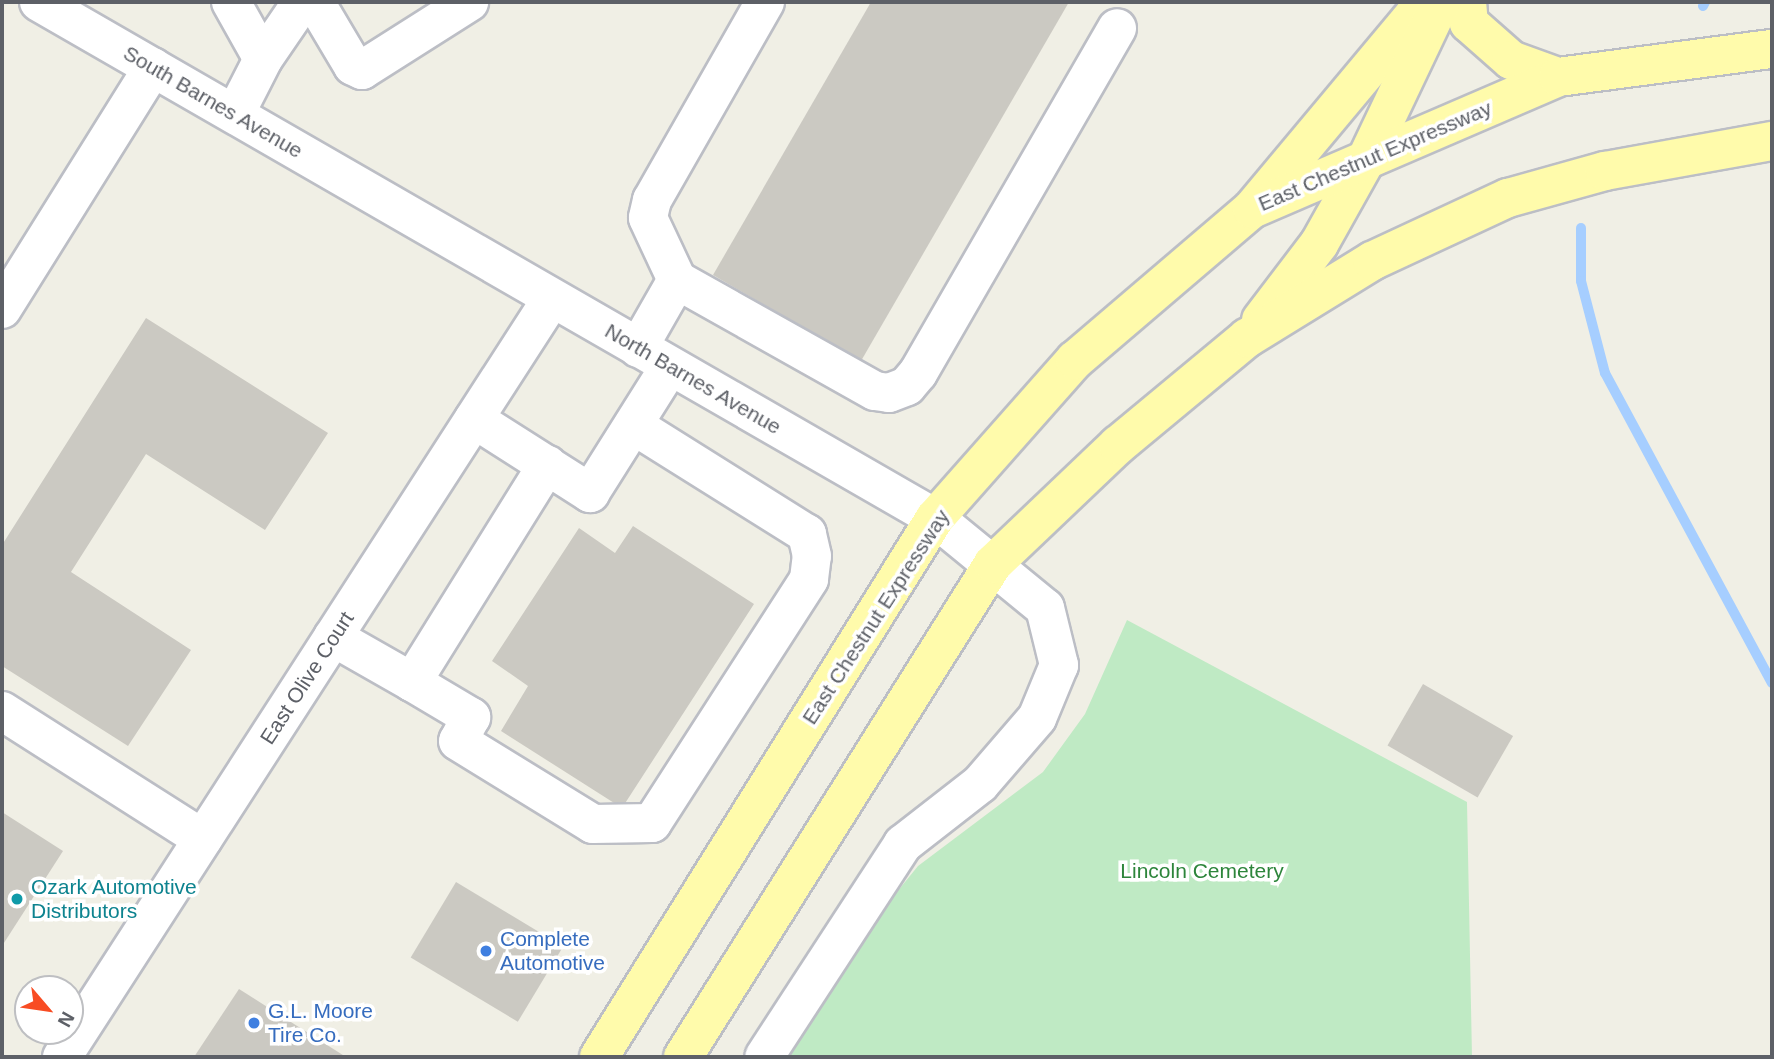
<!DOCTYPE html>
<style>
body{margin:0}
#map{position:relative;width:1774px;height:1059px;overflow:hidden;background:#f0efe5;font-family:Helvetica,sans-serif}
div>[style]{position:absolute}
.green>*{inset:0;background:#bfeac4}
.stream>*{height:10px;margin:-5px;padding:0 5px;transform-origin:5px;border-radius:5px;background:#a6ceff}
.building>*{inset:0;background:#cbc9c2;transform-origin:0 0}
.roads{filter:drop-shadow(2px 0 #bcbec5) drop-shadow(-2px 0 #bcbec5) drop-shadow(0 2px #bcbec5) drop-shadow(0 -2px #bcbec5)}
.minor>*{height:38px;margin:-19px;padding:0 19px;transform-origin:19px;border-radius:19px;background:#fff}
.major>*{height:38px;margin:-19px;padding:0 19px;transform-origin:19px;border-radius:19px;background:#fffbab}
.dots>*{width:19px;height:19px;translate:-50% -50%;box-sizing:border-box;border:4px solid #fff;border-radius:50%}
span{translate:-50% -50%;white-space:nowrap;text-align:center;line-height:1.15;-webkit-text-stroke:7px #fff;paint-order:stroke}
.street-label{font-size:21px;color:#5d6067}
.park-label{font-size:21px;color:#2d853b}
.culture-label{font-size:21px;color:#0d838f}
.left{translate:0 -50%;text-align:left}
.shop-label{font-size:21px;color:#366cbe}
.frame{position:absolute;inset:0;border:4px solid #5d6067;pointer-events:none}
.north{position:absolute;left:14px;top:975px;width:70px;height:70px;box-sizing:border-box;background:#fff;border:2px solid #bebfc2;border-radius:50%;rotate:119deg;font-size:19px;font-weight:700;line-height:28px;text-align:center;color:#5d6067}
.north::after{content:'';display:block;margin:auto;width:24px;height:32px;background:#f84c23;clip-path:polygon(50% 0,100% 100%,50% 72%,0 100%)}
</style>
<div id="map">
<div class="green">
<div style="clip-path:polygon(1127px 620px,1467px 802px,1472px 1057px,782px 1057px,875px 919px,918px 866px,1043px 772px,1085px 714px)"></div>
</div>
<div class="stream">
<div style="left:1703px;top:6px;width:4px;rotate:-63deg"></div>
<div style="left:1581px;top:228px;width:53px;rotate:90deg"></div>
<div style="left:1581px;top:281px;width:95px;rotate:75.4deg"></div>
<div style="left:1605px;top:373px;width:352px;rotate:61.7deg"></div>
</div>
<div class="building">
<div style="clip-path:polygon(871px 2px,1069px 2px,861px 361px,713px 275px)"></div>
<div style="clip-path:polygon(146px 318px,328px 433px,265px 530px,146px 454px,71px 572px,191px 650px,128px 746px,2px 666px,2px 545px)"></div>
<div style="clip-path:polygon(633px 526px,754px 604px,622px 808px,501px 731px,528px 686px,492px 661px,579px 528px,615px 553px)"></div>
<div style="left:1423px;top:684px;width:104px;height:71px;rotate:30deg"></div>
<div style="clip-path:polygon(2px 812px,63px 851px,2px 946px)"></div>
<div style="left:456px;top:882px;width:125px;height:88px;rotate:31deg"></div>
<div style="clip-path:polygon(239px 989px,346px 1057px,194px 1057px)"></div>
</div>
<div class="roads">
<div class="minor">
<div style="left:39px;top:2px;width:1034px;rotate:29.94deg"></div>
<div style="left:935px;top:518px;width:142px;rotate:39.3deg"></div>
<div style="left:1045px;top:608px;width:59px;rotate:76.2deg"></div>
<div style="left:1059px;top:665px;width:57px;rotate:112.5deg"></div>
<div style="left:1037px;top:718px;width:87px;rotate:130.8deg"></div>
<div style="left:980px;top:784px;width:98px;rotate:142.1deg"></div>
<div style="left:903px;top:844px;width:254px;rotate:123.1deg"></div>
<div style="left:231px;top:2px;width:65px;rotate:60.7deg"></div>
<div style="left:315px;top:2px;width:74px;rotate:59.3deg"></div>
<div style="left:353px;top:66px;width:10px;rotate:24deg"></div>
<div style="left:362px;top:70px;width:127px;rotate:-32.4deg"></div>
<div style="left:765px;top:2px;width:228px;rotate:119.7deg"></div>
<div style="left:652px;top:200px;width:18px;rotate:103deg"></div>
<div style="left:648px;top:218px;width:68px;rotate:64.9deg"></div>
<div style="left:677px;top:280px;width:227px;rotate:29.3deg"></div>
<div style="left:875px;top:391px;width:14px;rotate:8deg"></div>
<div style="left:889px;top:393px;width:19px;rotate:-21deg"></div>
<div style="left:907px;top:386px;width:17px;rotate:-50deg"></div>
<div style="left:918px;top:373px;width:398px;rotate:-60deg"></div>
<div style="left:235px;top:114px;width:62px;rotate:-63deg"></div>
<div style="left:263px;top:59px;width:69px;rotate:-55.6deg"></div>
<div style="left:2px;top:309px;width:285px;rotate:-58deg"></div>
<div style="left:638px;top:348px;width:78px;rotate:-60.2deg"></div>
<div style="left:474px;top:419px;width:138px;rotate:32.5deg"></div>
<div style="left:590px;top:493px;width:150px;rotate:-57.8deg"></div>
<div style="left:333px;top:637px;width:91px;rotate:29.7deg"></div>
<div style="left:412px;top:682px;width:256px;rotate:-58.1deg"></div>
<div style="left:412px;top:682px;width:69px;rotate:30.7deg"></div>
<div style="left:471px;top:717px;width:27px;rotate:118deg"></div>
<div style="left:458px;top:741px;width:158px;rotate:31.6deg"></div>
<div style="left:593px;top:824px;width:59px;rotate:-1deg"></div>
<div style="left:652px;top:823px;width:290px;rotate:-57.2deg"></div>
<div style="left:809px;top:579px;width:23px;rotate:-83deg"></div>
<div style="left:812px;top:556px;width:23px;rotate:-103deg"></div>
<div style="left:807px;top:534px;width:205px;rotate:-147.9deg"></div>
<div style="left:2px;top:711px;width:238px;rotate:32.5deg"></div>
<div style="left:62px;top:1057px;width:903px;rotate:-57.15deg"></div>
</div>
<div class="major">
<div style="left:1467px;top:2px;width:21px;rotate:85deg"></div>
<div style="left:1469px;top:23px;width:56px;rotate:41.4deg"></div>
<div style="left:1511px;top:60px;width:50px;rotate:19.9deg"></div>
<div style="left:1256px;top:204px;width:263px;rotate:-50.1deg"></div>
<div style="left:1261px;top:320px;width:96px;rotate:-52.7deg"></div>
<div style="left:1319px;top:244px;width:96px;rotate:-60.8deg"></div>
<div style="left:1366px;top:160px;width:175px;rotate:-64.6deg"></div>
<div style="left:599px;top:1057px;width:635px;rotate:-58.06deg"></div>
<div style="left:935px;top:518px;width:211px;rotate:-48.5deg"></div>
<div style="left:1075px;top:360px;width:233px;rotate:-40.5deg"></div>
<div style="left:1252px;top:209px;width:333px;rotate:-23.3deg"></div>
<div style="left:1558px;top:77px;width:216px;rotate:-7.5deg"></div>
<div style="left:683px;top:1057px;width:582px;rotate:-57.84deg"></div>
<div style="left:993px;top:564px;width:173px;rotate:-43.6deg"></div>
<div style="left:1118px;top:445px;width:168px;rotate:-39.7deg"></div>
<div style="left:1247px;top:338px;width:147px;rotate:-31.6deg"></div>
<div style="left:1372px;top:261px;width:150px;rotate:-24.9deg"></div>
<div style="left:1508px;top:198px;width:101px;rotate:-15.6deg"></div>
<div style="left:1605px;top:171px;width:170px;rotate:-10.2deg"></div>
</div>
</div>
<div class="dots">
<div style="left:17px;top:899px;background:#0f9aa8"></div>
<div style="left:486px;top:951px;background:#3f7fe0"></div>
<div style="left:254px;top:1023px;background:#3f7fe0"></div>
</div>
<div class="street-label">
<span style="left:213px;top:102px;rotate:30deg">South Barnes Avenue</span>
<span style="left:1375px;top:156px;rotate:-23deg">East Chestnut Expressway</span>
<span style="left:693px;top:379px;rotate:30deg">North Barnes Avenue</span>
<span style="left:876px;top:617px;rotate:-57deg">East Chestnut Expressway</span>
<span style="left:307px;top:678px;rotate:-57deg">East Olive Court</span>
</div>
<div class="park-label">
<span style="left:1202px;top:871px">Lincoln Cemetery</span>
</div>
<div class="culture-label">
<span class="left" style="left:31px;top:899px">Ozark Automotive<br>Distributors</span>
</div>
<div class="shop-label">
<span class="left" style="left:500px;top:951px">Complete<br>Automotive</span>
<span class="left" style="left:268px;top:1023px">G.L. Moore<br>Tire Co.</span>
</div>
<div class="frame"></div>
<div class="north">N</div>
</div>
